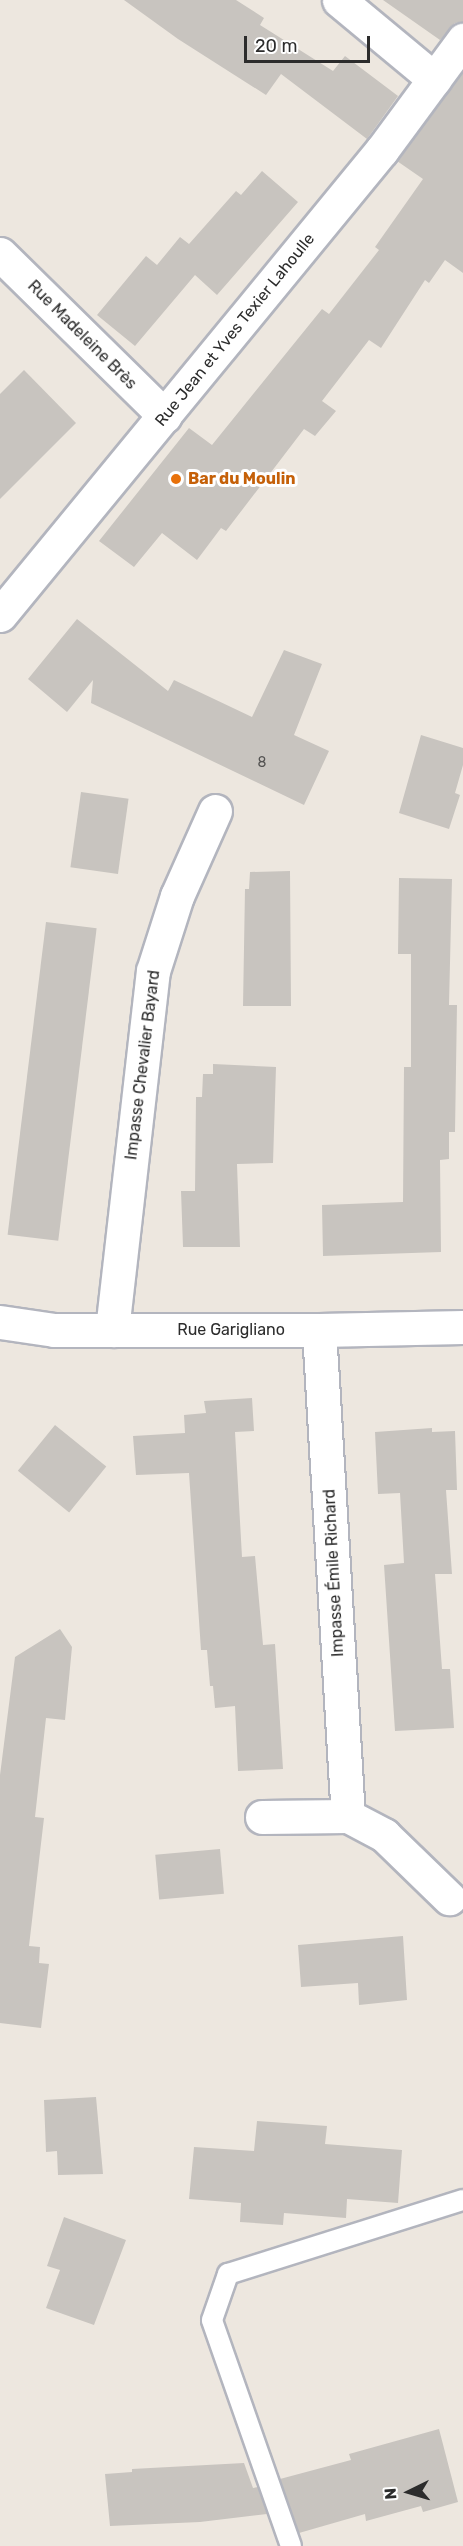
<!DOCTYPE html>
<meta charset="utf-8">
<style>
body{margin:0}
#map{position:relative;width:463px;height:2546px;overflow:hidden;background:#ede7df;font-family:Rubik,sans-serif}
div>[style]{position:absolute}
.building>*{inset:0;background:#c8c4bf;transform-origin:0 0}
.roads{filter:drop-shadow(2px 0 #b3b5be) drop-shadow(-2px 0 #b3b5be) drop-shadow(0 2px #b3b5be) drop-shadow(0 -2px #b3b5be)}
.service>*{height:20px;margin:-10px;padding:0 10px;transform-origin:10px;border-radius:10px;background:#fff}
.minor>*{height:33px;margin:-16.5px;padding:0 16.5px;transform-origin:16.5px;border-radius:16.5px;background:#fff}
.dots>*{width:16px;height:16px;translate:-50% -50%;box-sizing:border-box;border:3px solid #fff;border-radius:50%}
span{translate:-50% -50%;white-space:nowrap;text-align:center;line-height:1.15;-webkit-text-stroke:6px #fff;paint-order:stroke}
.number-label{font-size:14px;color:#535251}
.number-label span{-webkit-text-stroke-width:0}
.street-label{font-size:16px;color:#2c2c2c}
.food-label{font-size:16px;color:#c56008;font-weight:700}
.left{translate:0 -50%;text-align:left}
.north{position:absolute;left:379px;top:2462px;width:60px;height:60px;-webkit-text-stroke:4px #fff;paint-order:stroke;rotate:265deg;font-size:16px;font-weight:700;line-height:24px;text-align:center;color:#2c2c2c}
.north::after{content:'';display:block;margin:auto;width:21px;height:27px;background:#2c2c2c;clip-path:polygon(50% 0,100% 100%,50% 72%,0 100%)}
.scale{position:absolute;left:244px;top:36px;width:126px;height:27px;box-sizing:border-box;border:3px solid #2c2c2c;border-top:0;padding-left:8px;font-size:18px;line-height:21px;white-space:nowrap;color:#2c2c2c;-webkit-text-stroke:4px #fff;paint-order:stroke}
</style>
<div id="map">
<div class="building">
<div style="clip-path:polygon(124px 0,236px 0,264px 18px,260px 25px,333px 71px,345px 56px,398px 96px,367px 139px,281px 74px,266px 95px,178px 39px)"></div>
<div style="clip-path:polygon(383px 0,463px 0,463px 22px,455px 23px,440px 40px)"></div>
<div style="clip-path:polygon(463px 72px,463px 273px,445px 260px,429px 283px,425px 280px,381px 348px,369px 340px,322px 401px,336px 411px,315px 436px,304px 429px,226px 531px,221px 528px,197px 560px,162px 533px,134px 567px,99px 541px,189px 428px,212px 445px,322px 309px,329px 314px,379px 250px,375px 247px,423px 179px,397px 161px)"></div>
<div style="clip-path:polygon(262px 171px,298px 202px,217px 295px,195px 275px,135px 346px,97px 315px,146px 256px,157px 265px,180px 237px,189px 244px,236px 191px,241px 195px)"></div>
<div style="clip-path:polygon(24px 370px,76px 423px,0 499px,0 394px)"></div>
<div style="clip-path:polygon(77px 619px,168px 691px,174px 680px,252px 717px,284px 650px,322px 664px,294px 735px,329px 751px,304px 805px,91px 703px,93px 680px,67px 712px,28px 679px)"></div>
<div style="clip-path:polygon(421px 735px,463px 748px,463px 765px,455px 793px,460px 795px,449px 829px,399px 813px)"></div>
<div style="left:81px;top:792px;width:48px;height:76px;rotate:8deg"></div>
<div style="clip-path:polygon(290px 871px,291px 1006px,243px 1006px,245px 889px,249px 889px,250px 872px)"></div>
<div style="clip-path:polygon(399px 878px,452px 879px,449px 1005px,457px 1005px,455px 1132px,449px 1132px,449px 1159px,440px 1160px,441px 1252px,323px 1256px,322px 1205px,403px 1202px,404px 1067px,411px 1067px,411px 954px,398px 954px)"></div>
<div style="left:46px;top:922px;width:51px;height:315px;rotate:7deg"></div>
<div style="clip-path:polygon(213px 1064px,276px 1067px,273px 1163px,237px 1164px,240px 1247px,183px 1247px,181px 1191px,195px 1191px,196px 1097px,202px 1097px,203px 1074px,213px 1074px)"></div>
<div style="clip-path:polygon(252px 1398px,254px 1431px,235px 1432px,242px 1557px,255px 1556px,263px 1645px,275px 1644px,283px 1769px,238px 1771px,235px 1706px,215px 1708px,213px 1686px,210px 1686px,207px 1650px,201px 1650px,189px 1473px,136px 1475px,133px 1436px,185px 1433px,184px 1415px,206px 1413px,204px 1401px)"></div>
<div style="left:55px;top:1425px;width:66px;height:59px;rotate:39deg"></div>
<div style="clip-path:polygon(432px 1428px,432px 1432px,455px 1431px,457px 1490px,446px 1490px,452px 1574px,435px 1574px,442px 1669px,450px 1669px,454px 1728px,395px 1731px,384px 1565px,404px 1563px,400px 1493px,378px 1494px,375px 1432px)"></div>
<div style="clip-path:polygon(60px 1629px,72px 1647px,65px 1720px,46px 1718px,35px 1817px,44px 1818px,29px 1946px,40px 1947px,39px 1963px,49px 1964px,41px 2028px,0 2023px,0 1775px,15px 1657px)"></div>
<div style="left:220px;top:1849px;width:45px;height:65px;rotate:85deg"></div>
<div style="clip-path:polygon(403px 1936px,407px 2000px,359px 2005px,358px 1983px,301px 1987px,298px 1945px)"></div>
<div style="clip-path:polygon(96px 2097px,103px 2174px,58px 2175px,57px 2151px,46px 2152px,44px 2100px)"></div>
<div style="clip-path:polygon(257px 2121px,327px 2126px,325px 2144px,402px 2150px,398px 2203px,347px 2199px,346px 2218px,284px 2213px,283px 2225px,240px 2222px,241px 2203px,189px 2199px,194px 2147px,254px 2151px)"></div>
<div style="clip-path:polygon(64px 2217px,126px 2240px,94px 2325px,46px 2308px,60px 2270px,47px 2266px)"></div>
<div style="clip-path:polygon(439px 2429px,458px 2502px,423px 2512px,421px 2506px,366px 2521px,365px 2514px,299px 2533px,280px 2479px,351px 2460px,349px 2454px)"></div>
<div style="clip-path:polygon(244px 2463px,253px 2488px,258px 2487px,267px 2514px,200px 2522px,110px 2526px,105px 2474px,132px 2472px,132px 2469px)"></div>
</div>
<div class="roads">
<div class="service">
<div style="left:291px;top:2546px;width:239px;rotate:-109.3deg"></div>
<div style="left:212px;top:2320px;width:49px;rotate:-70.8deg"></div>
<div style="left:228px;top:2274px;width:246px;rotate:-17.5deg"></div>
</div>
<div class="minor">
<div style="left:339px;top:0;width:124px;rotate:39.7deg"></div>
<div style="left:0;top:254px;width:231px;rotate:44.5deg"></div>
<div style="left:0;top:615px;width:602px;rotate:-50.6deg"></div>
<div style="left:382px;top:150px;width:137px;rotate:-53.6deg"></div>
<div style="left:0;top:1322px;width:55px;rotate:8.4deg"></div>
<div style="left:54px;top:1330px;width:265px"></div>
<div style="left:319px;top:1330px;width:144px;rotate:-1.2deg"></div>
<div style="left:112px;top:1330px;width:361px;rotate:-83.5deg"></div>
<div style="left:153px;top:971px;width:79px;rotate:-72.3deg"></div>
<div style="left:177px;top:896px;width:93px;rotate:-65.9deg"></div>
<div style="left:319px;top:1330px;width:487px;rotate:86.6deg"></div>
<div style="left:262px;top:1817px;width:86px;rotate:-0.7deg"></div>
<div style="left:348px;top:1816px;width:41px;rotate:27.8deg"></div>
<div style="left:384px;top:1835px;width:91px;rotate:44.1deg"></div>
</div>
</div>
<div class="dots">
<div style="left:176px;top:479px;background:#e8710a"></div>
</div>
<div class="number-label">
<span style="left:262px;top:763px">8</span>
</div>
<div class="street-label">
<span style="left:235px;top:330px;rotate:-51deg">Rue Jean et Yves Texier Lahoulle</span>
<span style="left:82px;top:335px;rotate:45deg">Rue Madeleine Brès</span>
<span style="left:143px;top:1065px;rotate:-83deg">Impasse Chevalier Bayard</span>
<span style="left:231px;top:1330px">Rue Garigliano</span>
<span style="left:334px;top:1573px;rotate:-93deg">Impasse Émile Richard</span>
</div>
<div class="food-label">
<span class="left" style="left:188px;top:479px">Bar du Moulin</span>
</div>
<div class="north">N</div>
<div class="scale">20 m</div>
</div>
